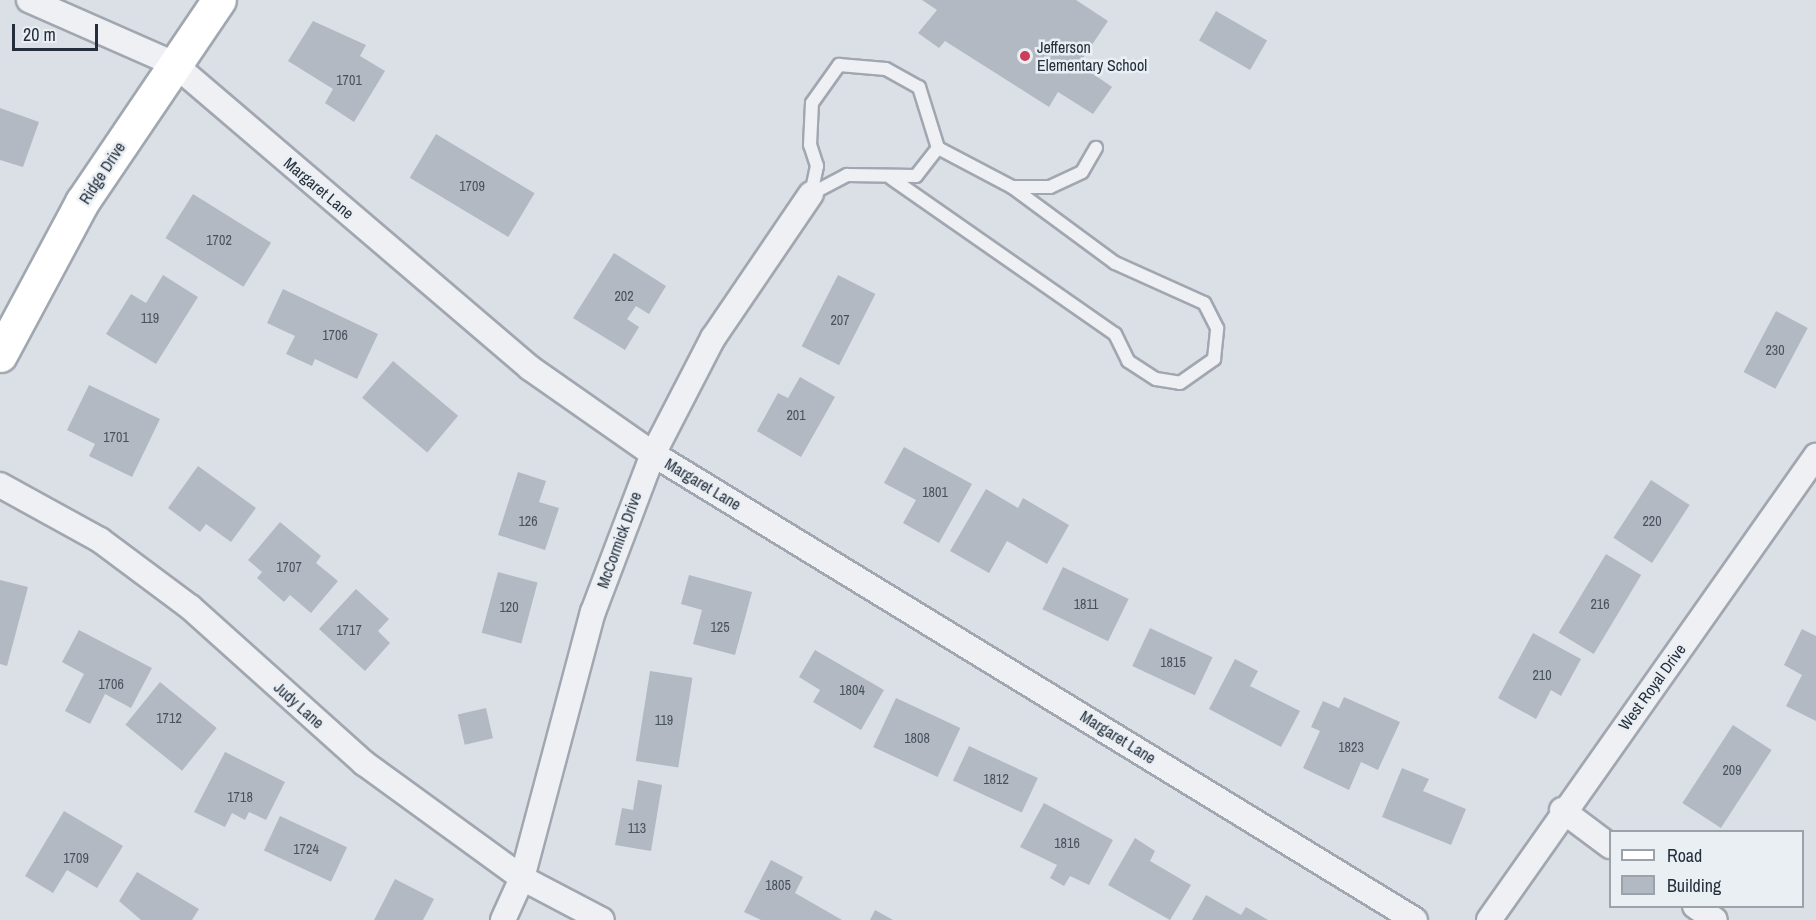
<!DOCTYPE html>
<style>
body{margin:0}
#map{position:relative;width:1816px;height:920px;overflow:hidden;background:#dbe0e6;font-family:"Archivo Narrow",sans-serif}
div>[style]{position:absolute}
.building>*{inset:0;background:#b2b9c3;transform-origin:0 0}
.roads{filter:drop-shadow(2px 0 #a1a7b0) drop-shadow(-2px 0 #a1a7b0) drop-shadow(0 2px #a1a7b0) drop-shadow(0 -2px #a1a7b0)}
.lane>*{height:12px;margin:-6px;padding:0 6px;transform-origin:6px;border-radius:6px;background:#eef0f4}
.street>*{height:24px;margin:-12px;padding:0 12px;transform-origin:12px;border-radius:12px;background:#eef0f4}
.secondary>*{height:33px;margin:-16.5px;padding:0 16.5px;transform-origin:16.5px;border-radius:16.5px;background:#fff}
.dots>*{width:16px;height:16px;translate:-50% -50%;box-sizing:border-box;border:3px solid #eaeff4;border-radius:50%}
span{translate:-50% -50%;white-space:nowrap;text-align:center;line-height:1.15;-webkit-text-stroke:5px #eaeff4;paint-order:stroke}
.number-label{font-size:14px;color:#48525e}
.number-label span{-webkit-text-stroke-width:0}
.poi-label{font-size:16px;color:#252f3c}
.left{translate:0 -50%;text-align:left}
.street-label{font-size:16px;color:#252f3c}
.legend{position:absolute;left:1609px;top:830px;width:195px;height:78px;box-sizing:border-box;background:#eaeff4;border:2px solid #9ba2aa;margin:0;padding:8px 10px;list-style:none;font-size:18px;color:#252f3c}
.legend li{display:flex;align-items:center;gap:12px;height:30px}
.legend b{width:30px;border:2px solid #9ba2aa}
.scale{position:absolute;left:12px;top:24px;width:86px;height:27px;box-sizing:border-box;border:3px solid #252f3c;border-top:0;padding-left:8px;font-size:18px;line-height:21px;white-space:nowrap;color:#252f3c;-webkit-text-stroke:4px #eaeff4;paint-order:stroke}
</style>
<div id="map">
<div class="building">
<div style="clip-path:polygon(922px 0,1076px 0,1108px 21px,1079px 64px,1112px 87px,1093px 114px,1058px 92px,1049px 107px,945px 41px,939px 48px,918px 33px,937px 10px)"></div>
<div style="left:1216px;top:11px;width:59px;height:34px;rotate:30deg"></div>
<div style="clip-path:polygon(313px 21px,366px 45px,360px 56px,385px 71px,354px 122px,325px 103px,333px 89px,288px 61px)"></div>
<div style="clip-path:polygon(0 108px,39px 122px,23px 167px,0 160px)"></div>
<div style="left:436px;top:134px;width:115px;height:51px;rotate:31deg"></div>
<div style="left:193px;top:194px;width:92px;height:52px;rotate:32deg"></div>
<div style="clip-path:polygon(614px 253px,666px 286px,649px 314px,636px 306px,627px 319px,639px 327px,625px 350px,573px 318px)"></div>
<div style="clip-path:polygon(163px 275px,198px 297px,156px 364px,106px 334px,131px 294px,146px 303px)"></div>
<div style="left:838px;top:275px;width:42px;height:80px;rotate:27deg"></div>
<div style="clip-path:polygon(283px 289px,378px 334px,357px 379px,315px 359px,312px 366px,286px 354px,295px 336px,267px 323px)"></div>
<div style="left:1776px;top:311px;width:36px;height:69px;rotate:28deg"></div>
<div style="left:393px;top:361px;width:85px;height:48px;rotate:40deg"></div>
<div style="clip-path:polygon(800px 377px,835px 397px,801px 457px,757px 431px,778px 393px,788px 398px)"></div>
<div style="clip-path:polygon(89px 385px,160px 419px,132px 477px,89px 456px,95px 444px,67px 430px)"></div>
<div style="clip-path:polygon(904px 447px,972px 484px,939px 543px,903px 523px,916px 500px,884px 483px)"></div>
<div style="clip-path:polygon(198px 466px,256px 508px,231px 542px,206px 524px,200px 532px,168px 508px)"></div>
<div style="clip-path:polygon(518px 472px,546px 481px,539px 502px,559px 508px,545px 550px,498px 535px)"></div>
<div style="left:1651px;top:480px;width:46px;height:69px;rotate:33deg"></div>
<div style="clip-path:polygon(986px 489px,1018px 508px,1023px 498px,1069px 525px,1047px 564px,1007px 541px,989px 573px,950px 551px)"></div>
<div style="clip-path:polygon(280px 522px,321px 556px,316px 563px,338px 581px,311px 613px,290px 595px,284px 602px,257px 578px,262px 572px,248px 560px)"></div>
<div style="left:1606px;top:554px;width:41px;height:92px;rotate:31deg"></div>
<div style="left:1063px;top:567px;width:73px;height:47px;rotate:26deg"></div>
<div style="left:498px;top:572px;width:41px;height:63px;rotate:15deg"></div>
<div style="clip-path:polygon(689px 575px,752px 592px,735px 655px,693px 644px,702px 610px,681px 604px)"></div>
<div style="clip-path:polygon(0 580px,28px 587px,7px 666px,0 664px)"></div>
<div style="clip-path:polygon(356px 589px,389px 619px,378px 631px,390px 643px,365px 671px,319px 629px)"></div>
<div style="left:1150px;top:628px;width:69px;height:42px;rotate:25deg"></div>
<div style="clip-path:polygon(1802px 629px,1816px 636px,1816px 721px,1786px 706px,1802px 675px,1784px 665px)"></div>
<div style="clip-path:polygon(79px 630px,152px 668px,131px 708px,105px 694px,90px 724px,65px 711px,84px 674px,62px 662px)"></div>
<div style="clip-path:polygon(1533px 633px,1581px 659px,1561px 696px,1551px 690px,1536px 719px,1498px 698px)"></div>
<div style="clip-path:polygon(815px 650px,884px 690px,861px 730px,813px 702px,820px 690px,799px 677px)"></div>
<div style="clip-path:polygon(1235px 659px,1258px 671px,1250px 686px,1300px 711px,1281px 747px,1209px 709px)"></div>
<div style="left:650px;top:671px;width:43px;height:91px;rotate:9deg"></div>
<div style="left:160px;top:682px;width:73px;height:55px;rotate:39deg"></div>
<div style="clip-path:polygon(1344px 697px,1400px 722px,1378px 770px,1361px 762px,1349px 790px,1303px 768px,1320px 731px,1311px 727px,1323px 701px,1339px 708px)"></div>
<div style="left:896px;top:698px;width:71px;height:54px;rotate:25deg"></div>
<div style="left:486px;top:708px;width:31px;height:29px;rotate:77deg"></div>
<div style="left:1733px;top:725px;width:46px;height:93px;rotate:33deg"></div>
<div style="left:969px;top:746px;width:76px;height:38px;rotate:25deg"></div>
<div style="clip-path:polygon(225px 752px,285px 782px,266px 820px,249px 812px,245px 820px,232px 813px,225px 827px,194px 812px)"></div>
<div style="clip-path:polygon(1402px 768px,1429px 779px,1423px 791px,1466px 809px,1451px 845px,1382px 817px)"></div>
<div style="clip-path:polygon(638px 780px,662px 785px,651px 851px,615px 845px,622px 808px,633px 810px)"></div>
<div style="clip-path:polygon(1044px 803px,1113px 840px,1089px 885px,1070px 876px,1064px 886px,1050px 878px,1057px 865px,1020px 847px)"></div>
<div style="clip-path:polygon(64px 811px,123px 846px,97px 888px,67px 870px,53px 893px,25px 876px)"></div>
<div style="left:280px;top:816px;width:74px;height:38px;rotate:25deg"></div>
<div style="clip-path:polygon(1135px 838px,1155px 851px,1150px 861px,1191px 885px,1170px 920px,1108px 885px)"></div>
<div style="clip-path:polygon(771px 860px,803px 877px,795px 893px,842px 920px,761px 920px,744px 912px)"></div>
<div style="clip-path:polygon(137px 872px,199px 909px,192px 920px,141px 920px,119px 901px)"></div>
<div style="clip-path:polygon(395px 879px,434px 899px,423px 920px,374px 920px)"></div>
<div style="clip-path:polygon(1206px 895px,1241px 915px,1246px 907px,1268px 920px,1192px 920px)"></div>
<div style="clip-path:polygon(875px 910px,893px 920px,870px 920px)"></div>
</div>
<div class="roads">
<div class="lane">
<div style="left:891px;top:178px;width:273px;rotate:34.9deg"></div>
<div style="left:1115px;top:334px;width:30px;rotate:64deg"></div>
<div style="left:1128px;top:361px;width:33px;rotate:33deg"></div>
<div style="left:1156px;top:379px;width:24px;rotate:9deg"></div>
<div style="left:1180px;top:383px;width:42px;rotate:-35.2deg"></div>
<div style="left:1214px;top:359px;width:31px;rotate:-84deg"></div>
<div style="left:1217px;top:328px;width:28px;rotate:-117deg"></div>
<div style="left:1204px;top:303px;width:98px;rotate:-155.8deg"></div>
<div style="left:1115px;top:263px;width:128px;rotate:-143.6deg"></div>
<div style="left:811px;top:194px;width:29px;rotate:-78deg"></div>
<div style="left:817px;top:166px;width:22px;rotate:-108deg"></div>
<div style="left:810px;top:145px;width:42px;rotate:-87.3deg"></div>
<div style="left:812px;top:103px;width:47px;rotate:-54.6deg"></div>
<div style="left:839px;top:65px;width:47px;rotate:4.9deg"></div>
<div style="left:886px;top:69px;width:38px;rotate:29deg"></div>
<div style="left:919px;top:87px;width:64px;rotate:72.7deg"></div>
<div style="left:938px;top:148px;width:84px;rotate:27.8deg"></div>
<div style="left:1012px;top:187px;width:38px"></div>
<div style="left:1050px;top:187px;width:35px;rotate:-25deg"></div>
<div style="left:1082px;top:172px;width:28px;rotate:-60deg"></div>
<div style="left:811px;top:194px;width:41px;rotate:-27.8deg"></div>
<div style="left:847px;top:175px;width:69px;rotate:0.8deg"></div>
<div style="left:916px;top:176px;width:36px;rotate:-52deg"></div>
</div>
<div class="street">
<div style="left:29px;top:0;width:158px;rotate:23.8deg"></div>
<div style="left:174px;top:64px;width:468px;rotate:40.5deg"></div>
<div style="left:530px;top:368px;width:150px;rotate:35deg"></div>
<div style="left:653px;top:454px;width:893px;rotate:31.45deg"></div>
<div style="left:0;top:485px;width:114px;rotate:28.8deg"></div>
<div style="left:100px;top:540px;width:112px;rotate:36.7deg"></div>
<div style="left:190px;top:607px;width:234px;rotate:41.9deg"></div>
<div style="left:364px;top:763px;width:195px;rotate:36deg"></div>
<div style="left:522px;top:878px;width:90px;rotate:27.7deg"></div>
<div style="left:1562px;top:810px;width:60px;rotate:36.9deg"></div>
<div style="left:1695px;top:906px;width:24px;rotate:35deg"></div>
<div style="left:503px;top:920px;width:46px;rotate:-65.7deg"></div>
<div style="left:522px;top:878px;width:275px;rotate:-75.1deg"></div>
<div style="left:593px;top:612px;width:169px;rotate:-69.2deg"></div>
<div style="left:653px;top:454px;width:131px;rotate:-62.7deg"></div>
<div style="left:713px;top:338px;width:174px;rotate:-55.8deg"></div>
<div style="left:1489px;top:920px;width:568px;rotate:-54.83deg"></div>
</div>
<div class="secondary">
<div style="left:0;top:355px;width:174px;rotate:-61.8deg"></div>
<div style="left:82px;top:202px;width:244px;rotate:-55.9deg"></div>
</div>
</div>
<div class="dots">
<div style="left:1025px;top:56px;background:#cf3c5b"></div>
</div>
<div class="number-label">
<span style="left:349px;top:80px">1701</span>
<span style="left:472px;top:186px">1709</span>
<span style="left:219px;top:240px">1702</span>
<span style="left:624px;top:296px">202</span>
<span style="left:150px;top:318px">119</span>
<span style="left:840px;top:320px">207</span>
<span style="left:335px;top:335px">1706</span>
<span style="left:1775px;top:350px">230</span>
<span style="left:796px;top:415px">201</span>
<span style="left:116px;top:437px">1701</span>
<span style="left:935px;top:492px">1801</span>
<span style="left:528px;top:521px">126</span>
<span style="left:1652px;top:521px">220</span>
<span style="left:289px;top:567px">1707</span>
<span style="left:1086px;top:604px">1811</span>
<span style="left:1600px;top:604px">216</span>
<span style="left:509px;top:607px">120</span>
<span style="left:720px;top:627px">125</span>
<span style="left:349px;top:630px">1717</span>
<span style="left:1173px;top:662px">1815</span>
<span style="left:1542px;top:675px">210</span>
<span style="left:111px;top:684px">1706</span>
<span style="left:852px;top:690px">1804</span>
<span style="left:169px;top:718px">1712</span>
<span style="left:664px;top:720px">119</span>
<span style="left:917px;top:738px">1808</span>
<span style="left:1351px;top:747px">1823</span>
<span style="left:1732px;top:770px">209</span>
<span style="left:996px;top:779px">1812</span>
<span style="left:240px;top:797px">1718</span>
<span style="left:637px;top:828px">113</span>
<span style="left:1067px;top:843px">1816</span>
<span style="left:306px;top:849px">1724</span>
<span style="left:76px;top:858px">1709</span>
<span style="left:778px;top:885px">1805</span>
</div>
<div class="poi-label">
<span class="left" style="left:1037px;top:56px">Jefferson<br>Elementary School</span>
</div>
<div class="street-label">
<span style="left:102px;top:173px;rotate:-57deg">Ridge Drive</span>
<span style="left:319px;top:188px;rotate:40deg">Margaret Lane</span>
<span style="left:703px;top:484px;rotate:31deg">Margaret Lane</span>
<span style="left:619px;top:540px;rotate:-70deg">McCormick Drive</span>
<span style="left:1652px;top:687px;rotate:-54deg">West Royal Drive</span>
<span style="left:299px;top:705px;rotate:42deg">Judy Lane</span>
<span style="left:1118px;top:737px;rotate:32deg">Margaret Lane</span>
</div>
<ul class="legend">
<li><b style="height:8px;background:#fff"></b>Road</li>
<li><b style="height:16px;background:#b2b9c3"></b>Building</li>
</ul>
<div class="scale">20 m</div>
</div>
